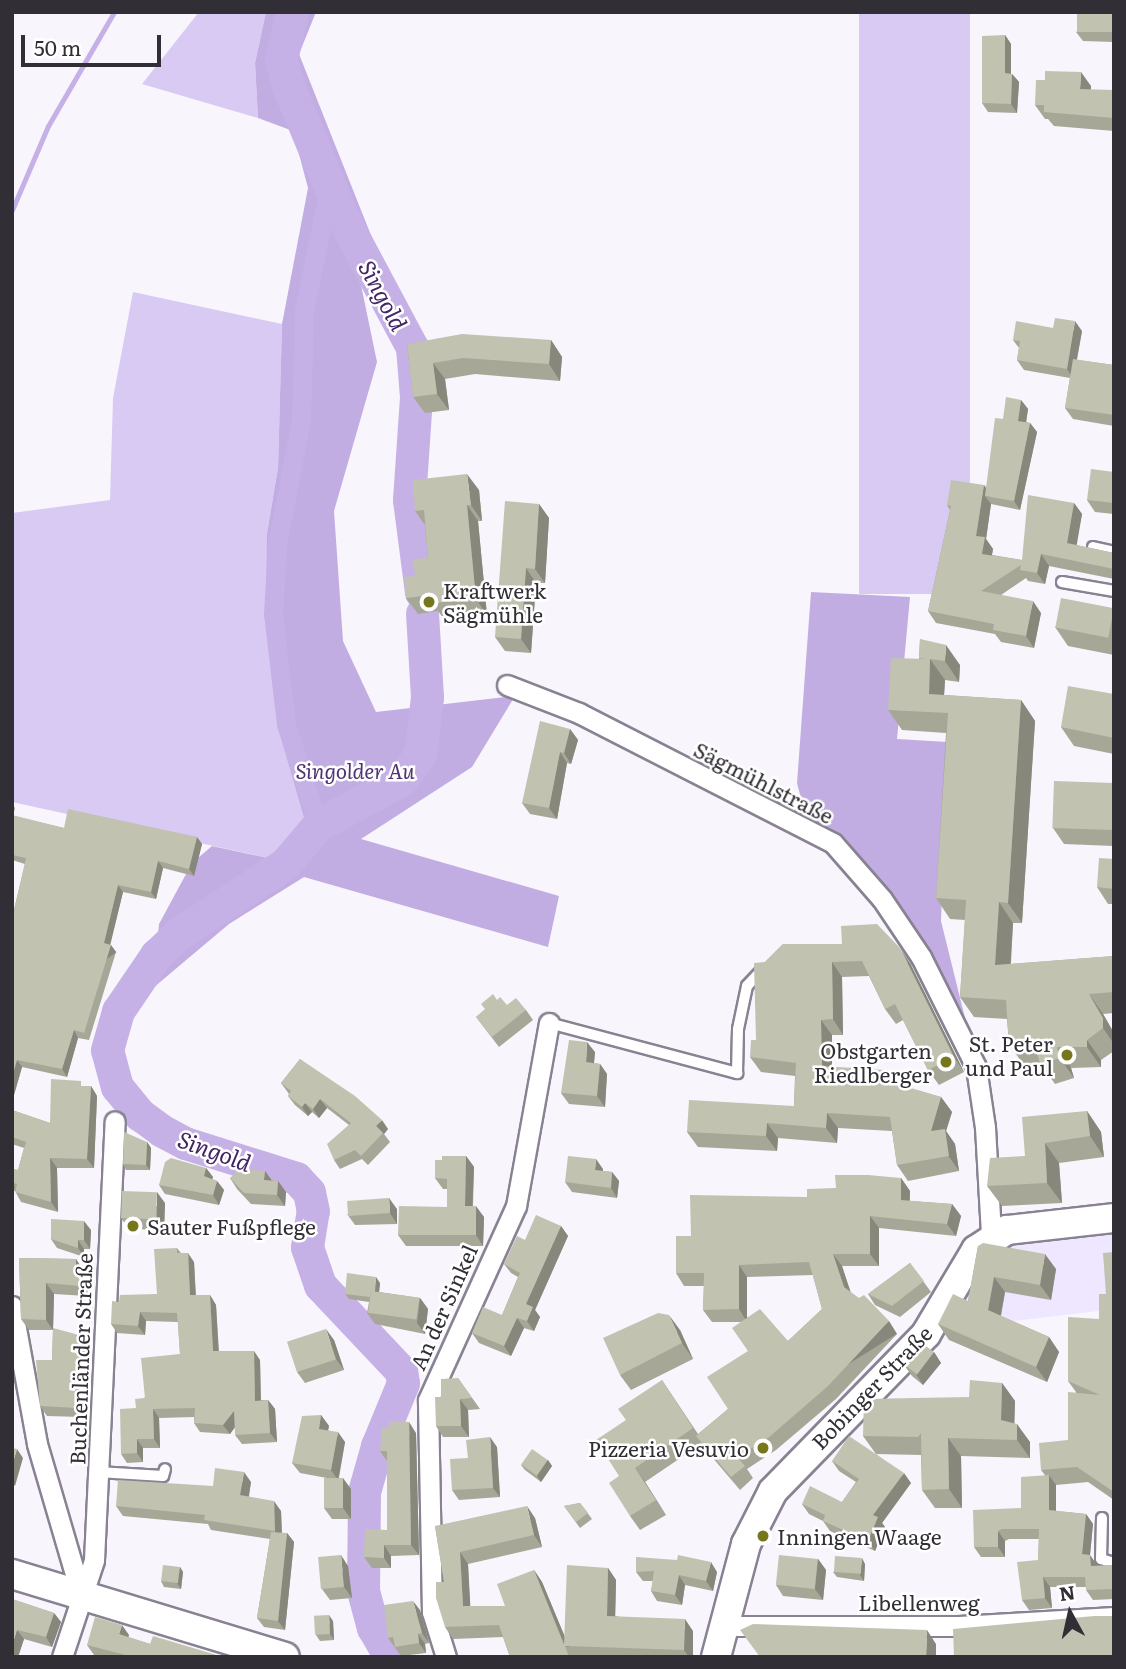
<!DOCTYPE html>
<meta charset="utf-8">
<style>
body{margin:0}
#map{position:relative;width:1126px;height:1669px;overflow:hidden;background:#f8f5fd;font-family:Literata,serif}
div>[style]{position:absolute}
.built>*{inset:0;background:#efe6ff}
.green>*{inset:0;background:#d9caf3;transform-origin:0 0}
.forest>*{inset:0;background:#c2ade2}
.stream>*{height:5px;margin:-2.5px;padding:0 2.5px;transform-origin:2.5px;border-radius:2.5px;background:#c6b1e7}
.canal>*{height:19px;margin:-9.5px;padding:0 9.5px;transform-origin:9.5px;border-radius:9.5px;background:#c6b1e7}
.river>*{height:33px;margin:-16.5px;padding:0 16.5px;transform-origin:16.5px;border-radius:16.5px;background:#c6b1e7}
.roads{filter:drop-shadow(2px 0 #888292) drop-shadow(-2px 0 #888292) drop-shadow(0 2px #888292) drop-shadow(0 -2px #888292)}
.lane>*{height:10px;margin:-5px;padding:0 5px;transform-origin:5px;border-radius:5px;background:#fff}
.street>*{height:19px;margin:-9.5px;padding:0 9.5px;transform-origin:9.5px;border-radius:9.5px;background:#fff}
.secondary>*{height:28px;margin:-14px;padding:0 14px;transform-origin:14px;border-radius:14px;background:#fff}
.wall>*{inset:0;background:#a6a797}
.shaded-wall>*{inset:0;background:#87887b;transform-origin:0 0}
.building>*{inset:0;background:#c1c2b0;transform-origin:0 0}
.dots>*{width:19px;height:19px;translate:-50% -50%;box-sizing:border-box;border:4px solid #fff;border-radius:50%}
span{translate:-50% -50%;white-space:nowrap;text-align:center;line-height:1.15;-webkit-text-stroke:5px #fff;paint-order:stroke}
.poi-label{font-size:21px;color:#312e35}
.left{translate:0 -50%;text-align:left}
.right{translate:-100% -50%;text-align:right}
.park-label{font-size:21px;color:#513475;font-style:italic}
.street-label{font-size:21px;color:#312e35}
.water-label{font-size:23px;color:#422564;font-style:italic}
.frame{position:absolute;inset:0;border:14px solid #312e35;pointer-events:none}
.north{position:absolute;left:1035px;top:1578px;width:70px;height:70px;-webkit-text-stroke:5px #fff;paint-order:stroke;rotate:352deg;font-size:19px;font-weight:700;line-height:28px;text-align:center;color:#312e35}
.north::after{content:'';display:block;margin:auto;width:24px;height:32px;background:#312e35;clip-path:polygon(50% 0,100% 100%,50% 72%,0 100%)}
.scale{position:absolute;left:21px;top:35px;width:140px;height:32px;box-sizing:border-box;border:4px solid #312e35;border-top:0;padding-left:9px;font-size:21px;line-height:24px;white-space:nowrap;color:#312e35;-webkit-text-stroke:5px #fff;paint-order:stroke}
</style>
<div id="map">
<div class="built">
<div style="clip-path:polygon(1114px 1218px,1114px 1309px,1013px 1321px,946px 1304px,976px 1250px)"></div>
</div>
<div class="green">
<div style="clip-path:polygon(199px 12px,266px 12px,255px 63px,258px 118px,142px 84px)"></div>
<div style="left:859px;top:12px;width:111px;height:582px"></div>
<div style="clip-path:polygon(133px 292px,282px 324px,278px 468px,267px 533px,278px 728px,309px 831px,282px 861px,12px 802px,12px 513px,110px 500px,113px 398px)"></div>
</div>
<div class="forest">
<div style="clip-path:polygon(266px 12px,316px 12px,299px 54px,386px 273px,361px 285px,377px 362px,334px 511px,343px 641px,376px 712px,515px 696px,472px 767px,361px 839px,559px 896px,548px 947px,304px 877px,229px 924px,153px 988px,159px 924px,192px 863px,212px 846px,282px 861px,308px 831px,278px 728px,266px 617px,267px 533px,278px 468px,282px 324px,308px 188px,293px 131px,258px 118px,255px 63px)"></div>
<div style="clip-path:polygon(811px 592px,910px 597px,897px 739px,948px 742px,941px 921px,968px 1030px,912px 924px,840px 843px,807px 822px,797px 783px)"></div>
</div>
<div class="stream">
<div style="left:12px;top:210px;width:91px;rotate:-66.8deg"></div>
<div style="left:48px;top:126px;width:132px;rotate:-59.9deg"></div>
</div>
<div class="canal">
<div style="left:318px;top:825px;width:106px;rotate:-107.6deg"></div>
<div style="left:286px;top:724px;width:111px;rotate:-96.7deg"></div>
<div style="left:273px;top:614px;width:70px;rotate:-86.7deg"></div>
<div style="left:277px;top:544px;width:125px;rotate:-79deg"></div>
<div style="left:301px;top:421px;width:110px;rotate:-88.4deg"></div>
<div style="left:304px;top:311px;width:126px;rotate:-78.6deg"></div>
</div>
<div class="river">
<div style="left:292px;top:12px;width:48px;rotate:103.2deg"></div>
<div style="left:281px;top:59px;width:30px;rotate:75deg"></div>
<div style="left:289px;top:88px;width:139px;rotate:67.5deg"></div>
<div style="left:342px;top:216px;width:149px;rotate:61.9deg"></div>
<div style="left:412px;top:347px;width:50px;rotate:85.4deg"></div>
<div style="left:416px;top:397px;width:103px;rotate:93.9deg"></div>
<div style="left:409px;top:500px;width:93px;rotate:82.6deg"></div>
<div style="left:390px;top:1657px;width:34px;rotate:-120deg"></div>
<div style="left:373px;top:1628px;width:39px;rotate:-105deg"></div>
<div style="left:363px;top:1590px;width:98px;rotate:-89.4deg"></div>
<div style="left:364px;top:1492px;width:48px;rotate:-74.2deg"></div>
<div style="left:377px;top:1446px;width:68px;rotate:-67.6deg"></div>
<div style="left:403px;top:1383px;width:12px;rotate:-99deg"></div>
<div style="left:401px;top:1371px;width:118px;rotate:-133.3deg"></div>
<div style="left:320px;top:1285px;width:40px;rotate:-108.9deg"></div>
<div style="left:307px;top:1247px;width:36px;rotate:-81deg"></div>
<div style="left:313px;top:1211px;width:19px;rotate:-102deg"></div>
<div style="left:309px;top:1192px;width:19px;rotate:-133deg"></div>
<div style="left:296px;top:1178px;width:116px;rotate:-162.5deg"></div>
<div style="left:185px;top:1143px;width:27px;rotate:-152deg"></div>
<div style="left:161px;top:1130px;width:26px;rotate:-144deg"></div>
<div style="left:140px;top:1115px;width:36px;rotate:-129deg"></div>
<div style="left:117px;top:1087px;width:38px;rotate:-105deg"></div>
<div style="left:107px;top:1050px;width:41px;rotate:-74.2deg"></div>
<div style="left:118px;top:1011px;width:68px;rotate:-55.8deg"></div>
<div style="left:156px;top:955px;width:33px;rotate:-43deg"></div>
<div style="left:180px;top:933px;width:127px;rotate:-33.4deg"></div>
<div style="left:286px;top:863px;width:50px;rotate:-49.9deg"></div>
<div style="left:318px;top:825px;width:94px;rotate:-28.5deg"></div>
<div style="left:401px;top:780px;width:31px;rotate:-53deg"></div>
<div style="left:420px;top:755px;width:58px;rotate:-83.1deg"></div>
<div style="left:427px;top:697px;width:84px;rotate:-93.4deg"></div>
</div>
<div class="roads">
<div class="lane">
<div style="left:1093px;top:547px;width:22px;rotate:13deg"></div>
<div style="left:1062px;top:582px;width:53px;rotate:9.8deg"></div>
<div style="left:549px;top:1023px;width:195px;rotate:14.9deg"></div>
<div style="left:737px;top:1073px;width:44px;rotate:-88.7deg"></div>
<div style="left:738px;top:1029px;width:44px;rotate:-78.2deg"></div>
<div style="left:747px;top:986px;width:22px;rotate:-47deg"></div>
<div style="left:98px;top:1472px;width:65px;rotate:3.5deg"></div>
<div style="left:163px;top:1476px;width:7px;rotate:-74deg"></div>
<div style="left:1102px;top:1518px;width:41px;rotate:91.4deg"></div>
<div style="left:1101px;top:1559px;width:14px;rotate:17deg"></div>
</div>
<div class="street">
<div style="left:507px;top:685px;width:77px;rotate:21.3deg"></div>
<div style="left:579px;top:713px;width:285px;rotate:27.1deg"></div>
<div style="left:833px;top:843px;width:74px;rotate:48.8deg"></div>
<div style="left:882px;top:899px;width:70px;rotate:56.1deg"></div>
<div style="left:921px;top:957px;width:123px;rotate:63.4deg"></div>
<div style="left:976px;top:1067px;width:61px;rotate:81.5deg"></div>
<div style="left:985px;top:1127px;width:109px;rotate:86.8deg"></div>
<div style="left:12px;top:1306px;width:140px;rotate:79.7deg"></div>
<div style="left:37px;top:1444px;width:156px;rotate:73.7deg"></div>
<div style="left:724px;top:1626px;width:235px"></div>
<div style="left:959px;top:1626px;width:155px;rotate:-3.3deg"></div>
<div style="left:62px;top:1657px;width:102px;rotate:-71.7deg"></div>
<div style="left:94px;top:1560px;width:439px;rotate:-87.3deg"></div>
<div style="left:446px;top:1657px;width:47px;rotate:-107.3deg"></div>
<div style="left:432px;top:1612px;width:212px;rotate:-91.1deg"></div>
<div style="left:428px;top:1400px;width:213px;rotate:-65.6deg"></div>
<div style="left:516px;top:1206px;width:186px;rotate:-79.8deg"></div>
</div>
<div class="secondary">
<div style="left:12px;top:1574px;width:285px;rotate:16.9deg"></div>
<div style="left:716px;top:1657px;width:117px;rotate:-75.1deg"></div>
<div style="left:746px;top:1544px;width:59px;rotate:-63deg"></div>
<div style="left:773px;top:1491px;width:219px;rotate:-45.7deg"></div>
<div style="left:926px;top:1334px;width:98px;rotate:-59.2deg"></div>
<div style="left:976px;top:1250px;width:37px;rotate:-33deg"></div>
<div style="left:1007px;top:1230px;width:108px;rotate:-6.4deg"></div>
</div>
</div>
<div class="wall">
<div style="clip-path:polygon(1114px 12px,1114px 42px,1083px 41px,1076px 32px)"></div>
<div style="clip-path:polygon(1005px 35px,1011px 44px,1011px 74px,1012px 74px,1019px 82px,1017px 113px,988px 112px,982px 103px)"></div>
<div style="clip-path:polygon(1091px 86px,1091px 90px,1114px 90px,1114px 131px,1054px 126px,1048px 119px,1045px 119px,1035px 105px)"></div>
<div style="clip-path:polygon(1053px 328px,1082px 331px,1077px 360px,1114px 365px,1114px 426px,1073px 419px,1065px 408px,1070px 378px,1024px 370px,1017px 360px,1019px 348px,1013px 340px)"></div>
<div style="clip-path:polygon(551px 340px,562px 357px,560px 381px,475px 374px,445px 379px,449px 410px,425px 413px,413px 397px,407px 344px)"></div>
<div style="clip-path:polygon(1021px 400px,1028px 409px,1026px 422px,1030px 423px,1037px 432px,1020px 510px,991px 504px,986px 539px,993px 549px,992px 555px,1022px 560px,1074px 503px,1082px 514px,1076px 545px,1114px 553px,1114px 579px,1049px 566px,1045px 584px,1028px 581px,1026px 578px,1001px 595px,1041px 613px,1034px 648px,1001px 642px,995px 634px,936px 623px,928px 611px,950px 510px,947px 505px,984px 485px,986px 488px,1003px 419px)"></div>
<div style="clip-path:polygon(1114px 472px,1114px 514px,1095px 512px,1087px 500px)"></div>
<div style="clip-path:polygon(479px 490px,482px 521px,478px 521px,487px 615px,444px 619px,438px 611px,418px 614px,406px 598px,415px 576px,428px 558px,425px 525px,415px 511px)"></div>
<div style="clip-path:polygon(539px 504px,549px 518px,545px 583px,536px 583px,531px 653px,505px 651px,495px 637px)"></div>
<div style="clip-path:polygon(1114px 608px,1114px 655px,1068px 646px,1055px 627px)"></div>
<div style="clip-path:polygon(920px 639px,960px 665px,959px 682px,945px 680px,944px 695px,1021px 700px,1035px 721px,1022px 923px,1013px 923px,1011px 964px,1114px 956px,1114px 1013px,1103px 1014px,1114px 1033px,1114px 1051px,1101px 1060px,1101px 1067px,1071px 1068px,1074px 1078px,1055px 1084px,1041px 1064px,1023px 1064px,1009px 1044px,1007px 1019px,974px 1017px,960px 997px,965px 920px,950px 919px,936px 898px,946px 733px,902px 730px,888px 710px,919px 659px)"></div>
<div style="clip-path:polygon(1114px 694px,1114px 754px,1074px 746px,1061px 727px)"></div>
<div style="clip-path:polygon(570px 729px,578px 740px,571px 764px,567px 763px,557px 819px,530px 814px,522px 803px)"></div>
<div style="clip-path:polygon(1114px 783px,1114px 846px,1064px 844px,1053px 828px)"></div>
<div style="clip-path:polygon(12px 804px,15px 808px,13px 816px,64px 828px,197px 837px,202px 844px,194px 876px,163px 868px,156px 899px,123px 892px,110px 944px,116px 952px,89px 1040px,78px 1038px,67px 1077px,22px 1067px,12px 1102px,12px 910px,14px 910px,25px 864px,12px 860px)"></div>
<div style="clip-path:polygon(1114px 859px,1114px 904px,1108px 904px,1097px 887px)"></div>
<div style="clip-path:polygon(783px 944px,910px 963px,964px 1072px,939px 1085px,928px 1070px,903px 1020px,896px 1024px,885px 1009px,869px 976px,842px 977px,843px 1035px,832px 1035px,832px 1067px,941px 1097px,952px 1112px,946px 1131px,955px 1144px,959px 1171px,908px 1181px,897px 1165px,892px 1131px,838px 1128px,837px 1143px,778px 1138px,777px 1151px,698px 1147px,687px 1132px,794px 1106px,795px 1076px,761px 1072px,750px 1057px,756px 1040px,765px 962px)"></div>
<div style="clip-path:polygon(497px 1000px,507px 1005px,526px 1010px,533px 1020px,499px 1047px,476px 1017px)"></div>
<div style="clip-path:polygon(595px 1052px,594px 1063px,600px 1064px,607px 1074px,605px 1107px,569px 1104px,561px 1093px)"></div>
<div style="clip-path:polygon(300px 1059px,388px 1129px,384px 1134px,390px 1142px,368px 1165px,362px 1159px,340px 1169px,334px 1160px,349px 1125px,327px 1108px,319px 1118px,312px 1112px,308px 1116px,295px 1105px,288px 1096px,289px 1094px,281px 1083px)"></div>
<div style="clip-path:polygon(85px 1086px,91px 1086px,97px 1096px,94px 1168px,57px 1168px,58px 1212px,21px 1202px,15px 1191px,12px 1191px,12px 1169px,18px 1170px,24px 1148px,12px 1144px,12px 1110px,50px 1123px)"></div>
<div style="clip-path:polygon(1087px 1111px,1101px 1132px,1104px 1157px,1059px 1163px,1062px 1203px,1002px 1206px,987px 1186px,1025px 1156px)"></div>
<div style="clip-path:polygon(147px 1142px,151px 1148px,150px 1170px,126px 1170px,123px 1164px)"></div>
<div style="clip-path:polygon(466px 1156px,474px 1167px,473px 1206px,484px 1217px,483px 1246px,406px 1246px,398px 1235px,447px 1207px,447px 1189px,443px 1189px,435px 1178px,442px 1160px)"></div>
<div style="clip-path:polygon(206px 1168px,213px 1177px,212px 1179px,217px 1181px,224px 1190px,219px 1205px,165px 1194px,159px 1185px)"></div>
<div style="clip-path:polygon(603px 1169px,603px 1171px,612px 1172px,619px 1181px,617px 1198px,572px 1192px,565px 1182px)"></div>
<div style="clip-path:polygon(265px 1171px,271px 1180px,278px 1181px,286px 1192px,285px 1206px,251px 1204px,237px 1189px,230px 1178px)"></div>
<div style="clip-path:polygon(evenodd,901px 1178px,910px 1191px,910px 1201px,952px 1204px,961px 1216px,956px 1236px,879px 1228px,879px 1266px,842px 1266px,850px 1292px,897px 1334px,836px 1399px,776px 1450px,747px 1469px,753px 1478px,740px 1490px,701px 1444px,645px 1482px,666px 1515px,640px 1530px,630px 1516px,619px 1476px,626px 1420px,662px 1380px,698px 1434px,728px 1409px,748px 1351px,741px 1322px,712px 1322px,703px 1310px,704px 1286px,684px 1286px,676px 1273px,691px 1236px,836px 1188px,901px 1178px,813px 1275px,822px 1309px,788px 1341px,747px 1317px,747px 1277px,813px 1275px)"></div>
<div style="clip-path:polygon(165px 1203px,164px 1230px,129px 1229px,121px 1218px)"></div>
<div style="clip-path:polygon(397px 1209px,397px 1224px,355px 1225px,347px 1214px)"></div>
<div style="clip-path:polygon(561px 1226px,568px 1236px,535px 1310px,540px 1317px,534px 1331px,524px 1328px,511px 1356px,479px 1343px,472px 1333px,502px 1315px,518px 1277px,511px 1273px,504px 1264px,525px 1240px)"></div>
<div style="clip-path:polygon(91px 1230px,90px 1249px,84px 1249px,84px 1257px,57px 1248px,51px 1239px)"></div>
<div style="clip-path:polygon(978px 1246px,1056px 1269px,1051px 1300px,1005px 1292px,1001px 1316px,1049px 1337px,1059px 1352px,1047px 1382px,949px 1340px,938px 1324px,968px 1301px)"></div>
<div style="clip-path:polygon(177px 1248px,181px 1253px,194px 1262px,196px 1295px,210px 1295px,216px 1305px,219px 1351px,260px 1360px,261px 1400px,268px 1400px,275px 1409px,277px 1442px,242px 1444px,235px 1435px,235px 1427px,230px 1434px,200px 1432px,194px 1423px,194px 1417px,159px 1418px,160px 1448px,143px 1448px,143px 1462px,127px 1463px,121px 1454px,136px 1408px,180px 1354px,178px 1322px,146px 1321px,145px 1335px,117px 1333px,111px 1324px,119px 1302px,157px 1294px)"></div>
<div style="clip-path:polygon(1114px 1252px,1114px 1500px,1088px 1482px,1056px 1485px,1056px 1511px,1086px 1514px,1093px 1524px,1090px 1555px,1097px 1566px,1114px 1565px,1114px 1599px,1093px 1600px,1086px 1590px,1086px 1587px,1050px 1587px,1052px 1608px,1029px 1610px,1022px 1600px,1038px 1560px,1039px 1539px,1009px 1539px,1005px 1541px,1005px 1557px,981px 1557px,974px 1547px,1021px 1508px,1045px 1475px,1041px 1470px,1068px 1440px,1076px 1392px,1068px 1381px,1099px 1319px,1106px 1294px)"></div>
<div style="clip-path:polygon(19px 1258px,76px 1259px,88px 1278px,87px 1296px,54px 1294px,53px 1330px,85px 1345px,82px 1417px,47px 1416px,40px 1406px,52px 1360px,53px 1330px,29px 1330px,21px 1319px)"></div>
<div style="clip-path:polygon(910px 1263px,931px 1292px,900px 1317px,875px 1305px,868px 1294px)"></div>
<div style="clip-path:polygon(380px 1283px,379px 1292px,420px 1298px,428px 1309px,425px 1334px,375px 1324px,367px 1313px,369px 1302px,349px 1299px,345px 1294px)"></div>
<div style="clip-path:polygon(680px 1330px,693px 1359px,631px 1390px,620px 1375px)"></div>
<div style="clip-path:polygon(334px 1340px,344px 1370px,305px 1383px,297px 1372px)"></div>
<div style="clip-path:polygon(934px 1352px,941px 1363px,923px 1385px,912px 1376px,904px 1365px)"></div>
<div style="clip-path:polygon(458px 1378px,480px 1409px,468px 1410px,469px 1437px,443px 1437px,436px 1426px,441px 1397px)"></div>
<div style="clip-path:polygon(1002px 1383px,1015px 1401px,1014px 1423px,1030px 1442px,1030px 1458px,961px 1456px,962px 1508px,935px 1508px,922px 1490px,921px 1455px,876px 1454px,911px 1483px,882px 1523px,885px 1527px,875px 1551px,830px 1531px,823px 1521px,809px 1514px,802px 1504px,842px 1502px,856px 1482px,839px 1471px,832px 1461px,876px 1454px,863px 1436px,969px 1397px)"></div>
<div style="clip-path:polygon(321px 1415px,329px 1426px,328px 1430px,345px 1442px,339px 1478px,351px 1489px,351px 1519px,332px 1519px,324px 1508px,327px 1478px,300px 1473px,292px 1463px)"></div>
<div style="clip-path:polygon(416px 1433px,419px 1555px,391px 1556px,391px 1568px,372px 1568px,364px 1557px,387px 1530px,387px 1461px,380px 1451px)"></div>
<div style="clip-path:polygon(497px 1447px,500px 1497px,459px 1500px,452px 1490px,468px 1458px)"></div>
<div style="clip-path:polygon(548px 1460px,552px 1466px,541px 1482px,525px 1470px,521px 1465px)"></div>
<div style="clip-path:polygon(251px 1482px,249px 1497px,281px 1511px,282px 1533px,287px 1533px,294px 1542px,285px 1630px,264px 1627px,257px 1618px,270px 1539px,211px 1530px,208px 1524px,123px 1516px,116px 1506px,213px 1486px)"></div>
<div style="clip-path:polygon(580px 1503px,592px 1519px,580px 1528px,564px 1506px)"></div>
<div style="clip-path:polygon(535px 1518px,542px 1547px,468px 1564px,470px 1606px,505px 1606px,534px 1570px,542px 1582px,565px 1637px,608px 1568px,616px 1580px,615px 1616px,693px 1631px,693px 1657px,510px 1657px,503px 1637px,453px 1639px,445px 1627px,444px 1582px,435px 1526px)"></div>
<div style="clip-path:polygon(636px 1557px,717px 1572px,713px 1591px,685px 1585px,682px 1605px,657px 1601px,651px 1591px,653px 1581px,643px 1581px,636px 1572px)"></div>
<div style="clip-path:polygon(818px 1559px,826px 1570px,823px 1600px,783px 1596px,776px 1585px)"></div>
<div style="clip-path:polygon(865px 1564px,864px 1581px,837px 1577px,833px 1572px)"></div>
<div style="clip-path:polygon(348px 1566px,352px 1598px,330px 1600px,322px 1589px)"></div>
<div style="clip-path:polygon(180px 1567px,183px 1572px,181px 1589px,164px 1587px,161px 1581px)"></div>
<div style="clip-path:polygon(12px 1599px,54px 1613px,61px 1622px,52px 1647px,24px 1639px,18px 1657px)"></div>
<div style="clip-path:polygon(420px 1610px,429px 1643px,425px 1644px,426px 1653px,401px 1656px,388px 1638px)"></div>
<div style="clip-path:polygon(333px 1621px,334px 1640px,320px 1641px,316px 1635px)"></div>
<div style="clip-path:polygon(129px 1635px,128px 1637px,150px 1644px,223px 1657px,101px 1657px,94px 1655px,87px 1645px)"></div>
</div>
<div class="shaded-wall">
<div style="clip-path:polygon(1005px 35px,1011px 44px,1011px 82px,1005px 73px)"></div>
<div style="clip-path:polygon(1081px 72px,1091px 86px,1090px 104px,1080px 89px)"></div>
<div style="clip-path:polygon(1012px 74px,1019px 82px,1017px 113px,1011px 104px)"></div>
<div style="clip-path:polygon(1075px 321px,1082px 331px,1073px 379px,1067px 369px)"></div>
<div style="clip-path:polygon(551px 340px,562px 357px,560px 381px,549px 364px)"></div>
<div style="clip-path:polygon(433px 363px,445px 379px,449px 410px,437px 394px)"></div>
<div style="clip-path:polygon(1021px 400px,1028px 409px,1025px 430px,1018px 421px)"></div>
<div style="clip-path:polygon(1030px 423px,1037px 432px,1020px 510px,1014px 501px)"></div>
<div style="clip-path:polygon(467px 474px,479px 490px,482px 521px,471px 505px)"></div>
<div style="clip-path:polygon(984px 485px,992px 497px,985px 496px,991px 504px,986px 539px,993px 549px,990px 565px,982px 554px,976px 536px)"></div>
<div style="clip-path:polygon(1074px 503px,1082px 514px,1075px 555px,1067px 543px)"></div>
<div style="clip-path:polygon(539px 504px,549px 518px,545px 583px,535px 569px)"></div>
<div style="clip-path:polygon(467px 505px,478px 521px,487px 615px,476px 599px)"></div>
<div style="clip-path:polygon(1041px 554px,1049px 566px,1045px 584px,1037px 573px)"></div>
<div style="clip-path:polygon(526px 568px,536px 583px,531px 653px,521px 639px)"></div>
<div style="clip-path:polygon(1033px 601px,1041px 613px,1034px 648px,1026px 636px)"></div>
<div style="clip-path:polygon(946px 645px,960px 665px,959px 682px,945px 661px)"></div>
<div style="clip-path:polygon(930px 659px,945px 680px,943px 713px,929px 694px)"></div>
<div style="clip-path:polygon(1021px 700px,1035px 721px,1022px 923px,1008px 903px)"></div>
<div style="clip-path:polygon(570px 729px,578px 740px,571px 764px,564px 753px)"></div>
<div style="clip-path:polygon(560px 752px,567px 763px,557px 819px,549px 808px)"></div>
<div style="clip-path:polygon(197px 837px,202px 844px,194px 876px,189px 869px)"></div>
<div style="clip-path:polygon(158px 861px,163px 868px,156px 899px,151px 892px)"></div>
<div style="clip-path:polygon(118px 885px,123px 892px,109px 950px,104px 943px)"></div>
<div style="clip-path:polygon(999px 902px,1013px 923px,1009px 985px,995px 965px)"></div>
<div style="left:111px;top:945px;width:9px;height:92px;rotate:54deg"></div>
<div style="clip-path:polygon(900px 948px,910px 963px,964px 1072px,954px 1057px)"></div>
<div style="clip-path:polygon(832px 962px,842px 977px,843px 1035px,833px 1019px)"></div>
<div style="clip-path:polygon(1089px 994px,1103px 1014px,1114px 1033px,1114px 1044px,1103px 1028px)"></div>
<div style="clip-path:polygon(821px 1020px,832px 1035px,832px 1081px,822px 1066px)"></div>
<div style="clip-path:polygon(74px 1030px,78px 1038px,67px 1077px,62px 1069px)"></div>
<div style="clip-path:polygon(1087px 1040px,1101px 1060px,1101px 1067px,1087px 1047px)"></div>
<div style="clip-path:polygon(587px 1042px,595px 1052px,593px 1073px,586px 1062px)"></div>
<div style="clip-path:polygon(1057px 1047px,1071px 1068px,1074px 1078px,1060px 1058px)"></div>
<div style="clip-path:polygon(17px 1060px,22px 1067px,12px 1102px,12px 1077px)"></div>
<div style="clip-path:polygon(600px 1064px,607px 1074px,605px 1107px,597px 1096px)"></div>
<div style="clip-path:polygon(885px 1070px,895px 1085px,884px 1080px)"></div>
<div style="clip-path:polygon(91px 1086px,97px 1096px,94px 1168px,87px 1159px)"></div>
<div style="clip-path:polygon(941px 1097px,952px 1112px,946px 1131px,955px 1144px,959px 1171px,931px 1131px)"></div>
<div style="clip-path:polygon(320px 1099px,327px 1108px,319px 1118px,313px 1109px)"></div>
<div style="clip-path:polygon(305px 1103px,312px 1112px,308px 1116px,302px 1107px)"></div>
<div style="clip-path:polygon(1087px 1111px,1101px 1132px,1104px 1157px,1090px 1136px)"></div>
<div style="clip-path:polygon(827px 1113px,838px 1128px,837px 1143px,826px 1128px)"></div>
<div style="clip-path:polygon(382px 1120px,388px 1129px,384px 1134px,376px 1126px)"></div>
<div style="clip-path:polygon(767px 1123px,778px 1138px,777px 1151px,766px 1136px)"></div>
<div style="clip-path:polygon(147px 1142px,151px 1148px,150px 1170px,146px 1165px)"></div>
<div style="clip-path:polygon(1045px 1143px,1059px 1163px,1062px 1203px,1047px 1183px)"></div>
<div style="clip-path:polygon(466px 1156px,474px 1167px,472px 1217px,465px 1206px)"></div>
<div style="clip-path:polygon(50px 1158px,57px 1168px,58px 1212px,51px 1202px)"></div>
<div style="clip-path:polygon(596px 1159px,603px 1169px,602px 1180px,595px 1170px)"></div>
<div style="clip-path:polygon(206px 1168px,213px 1177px,210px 1185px,204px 1176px)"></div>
<div style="clip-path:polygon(265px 1171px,273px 1182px,264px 1180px)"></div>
<div style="clip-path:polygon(612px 1172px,619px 1181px,617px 1198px,611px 1188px)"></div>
<div style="clip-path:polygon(901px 1178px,910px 1191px,909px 1213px,901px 1200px)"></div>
<div style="clip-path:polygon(217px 1181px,224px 1190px,219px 1205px,213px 1195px)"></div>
<div style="clip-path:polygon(278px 1181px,286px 1192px,285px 1206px,277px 1195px)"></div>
<div style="clip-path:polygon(157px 1192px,165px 1203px,164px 1230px,157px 1219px)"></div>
<div style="clip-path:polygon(389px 1198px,397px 1209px,397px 1224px,390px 1213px)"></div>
<div style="clip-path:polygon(952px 1204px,961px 1216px,956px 1236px,947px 1224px)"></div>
<div style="clip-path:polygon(476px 1206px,484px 1217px,483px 1246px,476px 1235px)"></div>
<div style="clip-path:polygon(870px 1216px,879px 1228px,879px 1266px,870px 1254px)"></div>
<div style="clip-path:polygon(84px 1221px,91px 1230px,90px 1249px,84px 1240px)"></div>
<div style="clip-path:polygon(561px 1226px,568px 1236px,535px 1310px,540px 1317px,534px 1331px,527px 1321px,526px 1304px)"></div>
<div style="clip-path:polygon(78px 1240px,84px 1249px,84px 1257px,78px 1248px)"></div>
<div style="clip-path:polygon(188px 1253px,194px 1262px,196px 1304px,190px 1295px)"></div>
<div style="clip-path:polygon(833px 1254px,842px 1266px,853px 1299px,844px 1287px)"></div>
<div style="clip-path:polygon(1045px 1254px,1056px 1269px,1051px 1300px,1040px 1285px)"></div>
<div style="clip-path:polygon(76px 1259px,88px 1278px,87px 1296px,80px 1286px,76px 1267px)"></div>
<div style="clip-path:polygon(739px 1265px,747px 1277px,747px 1322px,739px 1309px)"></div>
<div style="clip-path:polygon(376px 1277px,380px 1283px,378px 1303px,374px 1298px)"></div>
<div style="clip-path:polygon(994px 1277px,1005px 1292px,999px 1325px,988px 1310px)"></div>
<div style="clip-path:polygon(46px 1283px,54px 1294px,53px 1330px,46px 1320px)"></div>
<div style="clip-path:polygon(210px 1295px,216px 1305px,219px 1360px,213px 1351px)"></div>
<div style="clip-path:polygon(420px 1298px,428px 1309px,425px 1334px,417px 1323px)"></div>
<div style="clip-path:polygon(140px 1312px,146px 1321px,145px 1335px,138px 1326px)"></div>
<div style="clip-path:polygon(669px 1315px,680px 1330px,693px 1359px,682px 1343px)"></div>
<div style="clip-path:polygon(517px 1318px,524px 1328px,511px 1356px,504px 1346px)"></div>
<div style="left:889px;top:1321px;width:15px;height:91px;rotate:58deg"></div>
<div style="clip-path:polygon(326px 1329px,334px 1340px,344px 1370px,336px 1359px)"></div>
<div style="clip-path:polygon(79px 1335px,85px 1345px,82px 1417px,76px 1408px)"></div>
<div style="clip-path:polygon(1049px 1337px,1059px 1352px,1047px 1382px,1036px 1367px)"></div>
<div style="clip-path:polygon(254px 1351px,260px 1360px,261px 1410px,255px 1401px)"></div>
<div style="clip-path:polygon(934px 1352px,941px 1363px,923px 1385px,916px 1374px)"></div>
<div style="clip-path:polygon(1002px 1383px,1015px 1401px,1014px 1438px,1001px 1420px)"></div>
<div style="clip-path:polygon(460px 1399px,468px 1410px,469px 1437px,461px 1426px)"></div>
<div style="clip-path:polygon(268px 1400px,275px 1409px,277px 1442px,270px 1433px)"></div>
<div style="clip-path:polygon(153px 1409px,159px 1418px,160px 1448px,154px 1439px)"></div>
<div style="clip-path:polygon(234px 1411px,240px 1420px,230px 1434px,223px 1425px)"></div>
<div style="clip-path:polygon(321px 1415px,329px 1426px,326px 1439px,319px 1429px)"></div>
<div style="clip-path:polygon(409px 1422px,416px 1433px,419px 1555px,411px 1545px)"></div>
<div style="clip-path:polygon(1017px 1424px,1030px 1442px,1030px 1458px,1017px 1440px)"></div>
<div style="clip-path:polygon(338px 1432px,345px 1442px,338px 1480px,331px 1470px)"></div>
<div style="clip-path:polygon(490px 1437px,497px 1447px,500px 1497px,493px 1488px)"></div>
<div style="clip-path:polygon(948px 1438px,961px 1456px,962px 1508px,949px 1489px)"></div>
<div style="clip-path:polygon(137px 1439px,143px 1448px,143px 1462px,137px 1453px)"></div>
<div style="clip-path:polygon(17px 1449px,23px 1458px,15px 1486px,12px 1483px,12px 1465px)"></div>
<div style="clip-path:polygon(548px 1460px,552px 1466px,541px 1482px,537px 1476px)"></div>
<div style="clip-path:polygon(635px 1468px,645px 1482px,666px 1515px,656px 1500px)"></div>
<div style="clip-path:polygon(244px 1472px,251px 1482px,247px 1505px,240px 1495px)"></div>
<div style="clip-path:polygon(904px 1473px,911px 1483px,882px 1523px,885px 1527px,875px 1551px,868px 1541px,873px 1515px)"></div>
<div style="clip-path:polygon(1049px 1475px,1056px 1485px,1056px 1520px,1049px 1510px)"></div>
<div style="clip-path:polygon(343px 1478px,351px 1489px,351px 1519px,343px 1508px)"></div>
<div style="clip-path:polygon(274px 1501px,281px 1511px,282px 1541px,275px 1531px)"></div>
<div style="clip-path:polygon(527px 1506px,535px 1518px,542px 1547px,534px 1535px)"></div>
<div style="clip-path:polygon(1086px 1514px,1093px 1524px,1090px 1555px,1097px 1565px,1098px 1576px,1082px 1554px)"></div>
<div style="clip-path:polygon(998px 1531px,1005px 1541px,1005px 1557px,998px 1547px)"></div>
<div style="clip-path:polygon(287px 1533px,294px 1542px,285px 1630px,278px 1621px)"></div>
<div style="clip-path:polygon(384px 1545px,391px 1556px,391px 1568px,384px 1558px)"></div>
<div style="clip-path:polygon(460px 1552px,468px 1564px,471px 1618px,463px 1606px)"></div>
<div style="clip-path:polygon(341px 1555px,348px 1566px,352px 1598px,344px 1587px)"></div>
<div style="clip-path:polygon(862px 1558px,865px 1564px,864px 1581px,860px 1575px)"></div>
<div style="clip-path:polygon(818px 1559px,826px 1570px,823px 1600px,815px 1589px)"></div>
<div style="clip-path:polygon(711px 1562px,717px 1572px,713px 1591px,706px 1581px)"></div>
<div style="clip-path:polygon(180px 1567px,183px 1572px,181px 1589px,177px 1583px)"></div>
<div style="clip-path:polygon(608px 1568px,616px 1580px,615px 1627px,607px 1616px)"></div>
<div style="clip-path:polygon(534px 1570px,542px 1582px,569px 1647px,565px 1646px)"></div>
<div style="clip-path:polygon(679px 1575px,685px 1585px,682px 1605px,675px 1595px)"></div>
<div style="clip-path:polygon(1043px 1577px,1050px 1587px,1052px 1608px,1045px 1598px)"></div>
<div style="clip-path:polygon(413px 1601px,420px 1610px,429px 1643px,422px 1633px)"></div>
<div style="clip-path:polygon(54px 1613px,61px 1622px,52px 1647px,46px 1637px)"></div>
<div style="clip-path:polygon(329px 1615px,333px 1621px,334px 1640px,330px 1634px)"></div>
<div style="clip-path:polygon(685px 1619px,693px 1631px,693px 1657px,689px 1657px,684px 1650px)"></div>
<div style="clip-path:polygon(122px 1625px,129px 1635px,126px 1644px,119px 1634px)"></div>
<div style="clip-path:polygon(17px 1630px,24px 1639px,18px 1657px,12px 1657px,12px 1645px)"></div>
<div style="clip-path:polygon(927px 1630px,936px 1644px,936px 1657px,926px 1657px)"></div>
<div style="clip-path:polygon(418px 1634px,425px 1644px,426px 1653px,419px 1643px)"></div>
</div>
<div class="building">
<div style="left:1077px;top:12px;width:37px;height:20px"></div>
<div style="clip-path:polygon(1005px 35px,1005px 73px,1012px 74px,1011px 104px,982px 103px,982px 36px)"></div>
<div style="clip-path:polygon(1045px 71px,1081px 72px,1080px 89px,1114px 90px,1114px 118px,1044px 112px,1044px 105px,1035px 105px,1036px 80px,1045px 80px)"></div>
<div style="clip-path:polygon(1055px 318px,1075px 321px,1067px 369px,1017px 360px,1020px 341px,1013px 340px,1016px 321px,1053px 328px)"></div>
<div style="clip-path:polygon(462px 334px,551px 340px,549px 364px,463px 358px,433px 363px,437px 394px,413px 397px,407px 344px)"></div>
<div style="clip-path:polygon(1073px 359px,1114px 365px,1114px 415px,1065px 408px)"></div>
<div style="clip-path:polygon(1006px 397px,1021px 400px,1018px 421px,1030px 423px,1014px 501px,985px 496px,995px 418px,1003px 419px)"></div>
<div style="clip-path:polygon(1091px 469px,1114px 472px,1114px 503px,1087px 500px)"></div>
<div style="clip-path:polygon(467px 474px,471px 505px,467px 505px,476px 599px,433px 603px,432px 595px,406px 598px,404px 577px,415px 576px,413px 559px,428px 558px,424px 510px,415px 511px,413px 480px)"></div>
<div style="clip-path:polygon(951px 480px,984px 485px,976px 536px,985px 537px,982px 554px,1022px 560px,1028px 495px,1074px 503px,1067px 543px,1114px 553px,1114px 569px,1041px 554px,1037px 573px,1020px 570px,1021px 565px,981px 591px,1033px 601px,1026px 636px,993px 630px,994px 624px,928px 611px,951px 506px,947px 505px)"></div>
<div style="clip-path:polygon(505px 501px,539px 504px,535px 569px,526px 568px,521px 639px,495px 637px)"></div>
<div style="left:1061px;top:598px;width:54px;height:30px;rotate:11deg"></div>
<div style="clip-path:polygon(920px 639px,946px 645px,945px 661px,930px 659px,929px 694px,1021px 700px,1008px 903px,999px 902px,995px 965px,1114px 956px,1114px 992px,1089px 994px,1103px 1018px,1103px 1028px,1087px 1040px,1087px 1047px,1057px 1047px,1060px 1058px,1040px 1064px,1035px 1044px,1009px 1044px,1006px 1000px,960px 997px,966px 900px,936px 898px,948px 713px,888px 710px,891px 658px,926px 659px,919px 658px)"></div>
<div style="clip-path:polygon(1068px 686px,1114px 694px,1114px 738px,1061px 727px)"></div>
<div style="clip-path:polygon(540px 721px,570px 729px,564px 753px,560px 752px,549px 808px,522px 803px)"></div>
<div style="left:1054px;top:781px;width:60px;height:47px;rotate:2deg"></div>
<div style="clip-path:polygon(68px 809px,197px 837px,189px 869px,158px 861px,151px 892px,118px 885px,104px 943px,111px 945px,84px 1033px,74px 1030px,62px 1069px,17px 1060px,12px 1077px,12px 910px,14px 910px,26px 858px,12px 855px,12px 815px,64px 828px)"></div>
<div style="clip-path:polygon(1099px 858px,1114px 859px,1114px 889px,1097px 887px)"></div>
<div style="clip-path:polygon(877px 924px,900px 948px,954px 1057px,928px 1070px,895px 1004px,885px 1009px,862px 961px,832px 962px,833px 1019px,821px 1020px,822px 1066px,885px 1070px,884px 1080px,941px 1097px,931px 1131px,945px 1129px,949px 1156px,897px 1165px,890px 1117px,827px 1113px,826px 1128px,767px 1123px,766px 1136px,687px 1132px,689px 1100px,794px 1106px,796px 1063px,750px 1057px,751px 1040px,756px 1040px,754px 963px,765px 962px,783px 944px,842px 944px,841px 926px)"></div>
<div style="clip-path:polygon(493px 994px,497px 1000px,500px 997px,507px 1005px,516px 998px,526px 1010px,492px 1037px,476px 1017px,485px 1009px,481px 1004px)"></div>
<div style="clip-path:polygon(569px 1040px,587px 1042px,586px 1062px,600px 1064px,597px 1096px,561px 1093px)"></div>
<div style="clip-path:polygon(300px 1059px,355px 1096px,382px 1120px,376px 1126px,383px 1133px,361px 1156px,355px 1150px,334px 1160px,327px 1144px,351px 1123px,320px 1099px,313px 1109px,305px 1103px,302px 1107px,288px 1096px,291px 1091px,281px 1083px)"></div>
<div style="clip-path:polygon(51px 1079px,81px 1081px,81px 1086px,91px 1086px,87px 1159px,50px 1158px,51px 1202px,15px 1192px,17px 1184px,12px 1183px,12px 1169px,18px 1170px,26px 1142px,12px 1137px,12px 1110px,50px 1123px)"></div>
<div style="clip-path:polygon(1087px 1111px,1090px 1136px,1045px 1143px,1047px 1183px,987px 1186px,990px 1158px,1025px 1156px,1022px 1117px)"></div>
<div style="clip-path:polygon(124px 1132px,147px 1142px,146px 1165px,123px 1164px)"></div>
<div style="clip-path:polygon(442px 1156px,466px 1156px,465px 1206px,476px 1206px,476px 1235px,398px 1235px,399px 1206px,447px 1207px,447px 1179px,435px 1178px,435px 1160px,442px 1160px)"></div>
<div style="clip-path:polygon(568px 1156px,596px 1159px,595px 1170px,612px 1172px,611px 1188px,565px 1182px)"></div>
<div style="clip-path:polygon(171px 1158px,206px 1168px,204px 1176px,217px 1181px,213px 1195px,159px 1185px,165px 1162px)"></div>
<div style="clip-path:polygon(240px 1169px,265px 1171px,264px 1180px,278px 1181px,277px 1195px,244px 1193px,230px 1178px)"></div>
<div style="clip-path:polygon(835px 1175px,868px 1175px,901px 1178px,901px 1200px,952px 1204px,947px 1224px,870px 1216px,870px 1254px,833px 1254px,844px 1287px,859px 1298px,864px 1295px,889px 1321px,827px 1387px,768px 1438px,737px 1457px,745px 1466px,731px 1477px,696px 1436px,728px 1409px,707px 1377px,748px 1351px,732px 1328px,760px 1309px,788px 1341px,822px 1309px,809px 1262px,739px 1265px,739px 1309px,703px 1310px,704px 1273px,676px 1273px,676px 1236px,691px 1236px,690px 1195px,807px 1197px,807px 1189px,836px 1188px)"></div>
<div style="left:122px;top:1191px;width:35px;height:27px;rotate:2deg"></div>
<div style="left:389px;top:1198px;width:15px;height:42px;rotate:86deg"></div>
<div style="clip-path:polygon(536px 1215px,561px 1226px,526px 1304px,533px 1307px,527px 1321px,517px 1318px,504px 1346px,472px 1333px,483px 1307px,502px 1315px,520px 1273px,504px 1264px,517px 1236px,525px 1240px)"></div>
<div style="clip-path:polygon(51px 1219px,84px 1221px,84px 1240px,78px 1240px,78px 1248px,51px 1239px)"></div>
<div style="clip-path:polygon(983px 1243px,1045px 1254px,1040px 1285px,994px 1277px,988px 1310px,1049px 1337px,1036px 1367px,938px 1324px,953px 1294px,968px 1301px,978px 1246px)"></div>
<div style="clip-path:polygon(177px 1248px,177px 1253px,188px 1253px,190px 1295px,210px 1295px,213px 1351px,254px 1351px,255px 1401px,268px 1400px,270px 1433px,235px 1435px,234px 1411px,223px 1425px,194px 1423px,195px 1408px,153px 1409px,154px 1439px,137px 1439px,137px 1453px,121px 1454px,120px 1409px,136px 1408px,135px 1399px,145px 1398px,141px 1358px,180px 1354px,177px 1313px,140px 1312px,138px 1326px,111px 1324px,112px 1301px,119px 1302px,120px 1295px,157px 1294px,154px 1249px)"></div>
<div style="clip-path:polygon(1114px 1252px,1114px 1492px,1077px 1467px,1041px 1470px,1039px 1443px,1068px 1440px,1068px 1392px,1100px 1395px,1068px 1381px,1068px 1317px,1099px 1319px,1099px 1294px,1106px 1294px,1103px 1253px)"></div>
<div style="clip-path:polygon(19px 1258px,76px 1259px,76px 1267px,81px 1267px,80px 1286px,46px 1283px,46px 1320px,21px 1319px)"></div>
<div style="clip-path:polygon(910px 1263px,924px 1281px,892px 1306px,868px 1294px)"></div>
<div style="clip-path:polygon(347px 1273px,376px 1277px,375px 1292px,371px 1291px,370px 1297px,345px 1294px)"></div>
<div style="left:371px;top:1291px;width:49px;height:22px;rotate:8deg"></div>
<div style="clip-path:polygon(658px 1313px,669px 1315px,682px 1343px,620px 1375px,603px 1338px)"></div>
<div style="clip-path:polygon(53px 1328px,79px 1335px,76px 1408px,40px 1406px,36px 1360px,52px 1360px)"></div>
<div style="left:326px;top:1329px;width:32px;height:41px;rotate:72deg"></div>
<div style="left:922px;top:1343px;width:15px;height:28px;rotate:37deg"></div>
<div style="clip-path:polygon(458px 1378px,472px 1398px,460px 1399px,461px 1426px,436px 1426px,435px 1397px,441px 1397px,441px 1379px)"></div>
<div style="clip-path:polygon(662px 1380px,693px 1428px,635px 1468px,656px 1500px,630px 1516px,609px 1483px,619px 1476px,596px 1440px,626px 1420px,618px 1409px)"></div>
<div style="clip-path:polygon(970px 1380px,1002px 1383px,1001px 1420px,1017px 1424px,1017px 1440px,948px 1438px,949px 1489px,922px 1490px,921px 1433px,918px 1437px,863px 1436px,864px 1399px,969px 1397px)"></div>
<div style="clip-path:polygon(321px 1415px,319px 1429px,338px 1432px,331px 1470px,292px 1463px,302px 1416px)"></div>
<div style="clip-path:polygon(389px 1421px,409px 1422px,411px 1545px,384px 1545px,384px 1558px,364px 1557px,365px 1529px,387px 1530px,387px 1451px,380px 1451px,382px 1427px,389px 1427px)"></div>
<div style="clip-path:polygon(849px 1436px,904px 1473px,873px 1515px,878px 1517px,868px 1541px,823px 1521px,825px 1515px,802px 1504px,810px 1486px,842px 1502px,859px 1479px,832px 1461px)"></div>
<div style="clip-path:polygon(490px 1437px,493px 1488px,452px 1490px,450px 1459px,468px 1458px,466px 1440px)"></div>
<div style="clip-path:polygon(12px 1448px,17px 1449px,12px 1465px)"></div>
<div style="left:532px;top:1449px;width:19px;height:19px;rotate:35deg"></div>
<div style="clip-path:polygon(215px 1468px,244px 1472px,240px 1495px,274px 1501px,275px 1531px,204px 1520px,205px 1515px,116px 1506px,118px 1480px,213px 1486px)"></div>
<div style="clip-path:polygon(1049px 1475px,1049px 1510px,1086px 1514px,1082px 1554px,1090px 1555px,1091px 1566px,1114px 1565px,1114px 1589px,1086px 1590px,1085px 1577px,1043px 1577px,1045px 1598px,1022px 1600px,1017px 1562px,1038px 1560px,1039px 1529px,1002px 1529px,998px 1531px,998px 1547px,974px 1547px,973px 1510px,1021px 1508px,1021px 1477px)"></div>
<div style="left:324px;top:1478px;width:19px;height:30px"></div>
<div style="clip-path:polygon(580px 1503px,588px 1513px,576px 1522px,564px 1506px)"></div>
<div style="clip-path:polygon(527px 1506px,534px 1535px,460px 1552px,463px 1606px,505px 1606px,497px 1584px,534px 1570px,564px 1645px,567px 1565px,608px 1568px,607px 1616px,685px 1619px,684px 1650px,565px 1646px,569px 1657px,510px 1657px,499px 1625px,445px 1627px,436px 1598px,436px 1582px,444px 1582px,435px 1526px)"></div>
<div style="clip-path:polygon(271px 1532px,287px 1533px,278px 1621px,257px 1618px)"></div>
<div style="left:341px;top:1555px;width:32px;height:23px;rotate:85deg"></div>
<div style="clip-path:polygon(678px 1555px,711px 1562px,706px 1581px,679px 1575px,675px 1595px,651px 1591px,654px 1571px,636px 1572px,636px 1557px,677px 1560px)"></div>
<div style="left:779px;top:1555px;width:39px;height:30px;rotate:6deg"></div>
<div style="left:835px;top:1556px;width:27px;height:16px;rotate:4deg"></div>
<div style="left:163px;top:1565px;width:17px;height:16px;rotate:7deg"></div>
<div style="clip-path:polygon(12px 1599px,54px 1613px,46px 1637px,17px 1630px,12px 1645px)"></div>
<div style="clip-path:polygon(413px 1601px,422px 1633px,418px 1634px,419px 1643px,395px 1647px,393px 1637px,388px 1638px,384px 1605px)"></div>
<div style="left:329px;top:1615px;width:19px;height:15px;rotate:87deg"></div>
<div style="clip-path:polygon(1094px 1616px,1114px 1616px,1114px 1657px,954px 1657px,953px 1629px)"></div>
<div style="clip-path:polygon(95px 1617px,122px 1625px,119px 1634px,150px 1644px,153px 1636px,223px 1657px,133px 1657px,87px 1645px)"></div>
<div style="clip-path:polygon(753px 1624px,927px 1630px,926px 1657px,760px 1657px,740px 1630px)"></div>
</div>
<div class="dots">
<div style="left:429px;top:602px;background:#76761d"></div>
<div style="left:1067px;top:1055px;background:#76761d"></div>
<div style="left:946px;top:1062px;background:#76761d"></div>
<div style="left:133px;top:1226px;background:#76761d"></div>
<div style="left:763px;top:1448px;background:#76761d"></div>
<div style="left:763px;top:1536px;background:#76761d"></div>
</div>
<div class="poi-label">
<span class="left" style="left:443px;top:602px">Kraftwerk<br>Sägmühle</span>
<span class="right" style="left:1053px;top:1055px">St. Peter<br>und Paul</span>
<span class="right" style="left:932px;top:1062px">Obstgarten<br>Riedlberger</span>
<span class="left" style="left:147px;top:1226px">Sauter Fußpflege</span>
<span class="right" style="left:749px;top:1448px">Pizzeria Vesuvio</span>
<span class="left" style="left:777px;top:1536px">Inningen Waage</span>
</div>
<div class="park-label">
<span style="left:355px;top:770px">Singolder Au</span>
</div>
<div class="street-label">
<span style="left:764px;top:782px;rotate:27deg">Sägmühlstraße</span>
<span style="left:443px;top:1307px;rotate:-66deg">An der Sinkel</span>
<span style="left:80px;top:1359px;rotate:-88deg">Buchenländer Straße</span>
<span style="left:871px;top:1387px;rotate:-46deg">Bobinger Straße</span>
<span style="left:919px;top:1602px">Libellenweg</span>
</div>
<div class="water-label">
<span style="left:384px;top:295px;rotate:62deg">Singold</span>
<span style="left:215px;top:1150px;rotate:20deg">Singold</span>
</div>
<div class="frame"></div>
<div class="north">N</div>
<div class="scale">50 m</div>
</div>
